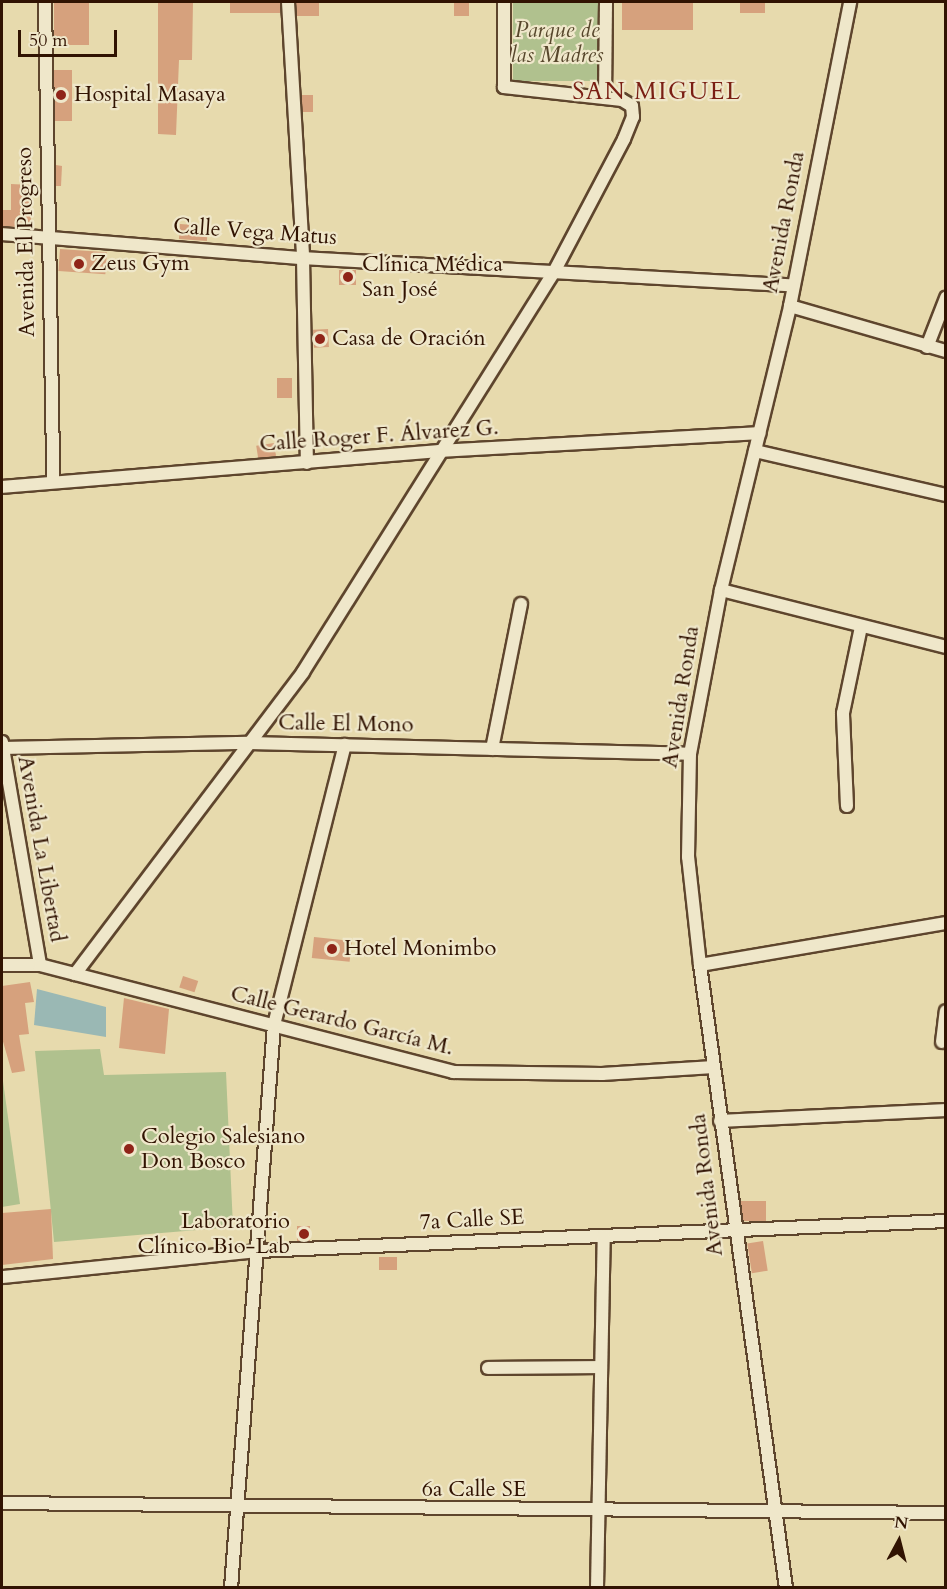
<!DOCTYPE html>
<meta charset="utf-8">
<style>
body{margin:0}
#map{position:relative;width:947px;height:1589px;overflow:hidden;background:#e7daad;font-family:Cardo,serif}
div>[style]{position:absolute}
.green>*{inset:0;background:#b0c18e;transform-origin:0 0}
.water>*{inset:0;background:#9ab8b4}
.building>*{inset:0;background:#d6a17d;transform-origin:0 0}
.roads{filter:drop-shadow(2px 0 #5e452d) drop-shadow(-2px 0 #5e452d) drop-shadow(0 2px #5e452d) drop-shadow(0 -2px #5e452d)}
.minor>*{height:12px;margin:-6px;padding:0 6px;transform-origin:6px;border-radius:6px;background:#efe7ca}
.dots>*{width:16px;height:16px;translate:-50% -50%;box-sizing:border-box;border:3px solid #efe7ca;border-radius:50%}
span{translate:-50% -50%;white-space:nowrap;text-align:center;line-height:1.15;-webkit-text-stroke:4.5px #efe7ca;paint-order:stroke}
.park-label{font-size:22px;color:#57472c;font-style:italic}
.poi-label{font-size:22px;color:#311302}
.left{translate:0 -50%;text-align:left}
.right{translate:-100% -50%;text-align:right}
.street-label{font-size:22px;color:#311302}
.neighbourhood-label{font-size:24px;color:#7a1f14;letter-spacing:1.5px}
.frame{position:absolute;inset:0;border:3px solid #311302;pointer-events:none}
.north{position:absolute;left:869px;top:1511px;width:60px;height:60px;-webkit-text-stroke:4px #efe7ca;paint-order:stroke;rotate:7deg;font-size:16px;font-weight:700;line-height:24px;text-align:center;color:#311302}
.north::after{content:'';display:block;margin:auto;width:21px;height:27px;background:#311302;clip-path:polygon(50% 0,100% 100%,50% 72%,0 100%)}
.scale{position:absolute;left:18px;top:30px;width:99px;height:27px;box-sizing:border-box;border:3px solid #311302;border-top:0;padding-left:8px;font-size:18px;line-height:21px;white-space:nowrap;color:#311302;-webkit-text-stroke:4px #efe7ca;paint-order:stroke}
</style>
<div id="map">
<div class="green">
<div style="left:513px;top:2px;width:87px;height:79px"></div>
<div style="clip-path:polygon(100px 1049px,104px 1075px,226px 1072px,233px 1227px,54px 1242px,35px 1051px)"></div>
<div style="clip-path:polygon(2px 1074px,20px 1204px,2px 1207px)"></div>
</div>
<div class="water">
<div style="clip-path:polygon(37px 989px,106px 1007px,106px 1037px,34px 1025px)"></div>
</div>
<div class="building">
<div style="left:54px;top:2px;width:35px;height:43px"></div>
<div style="clip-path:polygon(158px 2px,193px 2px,192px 60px,179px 60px,176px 135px,158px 134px)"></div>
<div style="left:230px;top:2px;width:50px;height:11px"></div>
<div style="left:296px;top:2px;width:23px;height:14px"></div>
<div style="left:454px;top:2px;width:15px;height:14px"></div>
<div style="left:622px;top:2px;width:71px;height:28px"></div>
<div style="left:740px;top:2px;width:25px;height:11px"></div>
<div style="left:54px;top:70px;width:18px;height:51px"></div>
<div style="left:302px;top:95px;width:11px;height:17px"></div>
<div style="clip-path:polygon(56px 165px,62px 166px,61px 186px,56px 186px)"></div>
<div style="clip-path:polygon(11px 184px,31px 185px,31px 228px,2px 226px,2px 210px,11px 210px)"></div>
<div style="left:180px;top:224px;width:28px;height:15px;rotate:4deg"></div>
<div style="left:60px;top:249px;width:47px;height:22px;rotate:4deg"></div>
<div style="left:339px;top:270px;width:17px;height:15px"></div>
<div style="left:328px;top:329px;width:18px;height:15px;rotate:87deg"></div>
<div style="left:292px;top:378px;width:20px;height:15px;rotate:90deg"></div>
<div style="left:274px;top:443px;width:13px;height:18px;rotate:81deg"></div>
<div style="left:314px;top:937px;width:38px;height:21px;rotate:6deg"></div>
<div style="left:183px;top:976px;width:16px;height:12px;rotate:18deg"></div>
<div style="clip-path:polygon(30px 982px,34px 1002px,25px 1003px,29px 1034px,19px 1035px,25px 1071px,12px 1073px,2px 1038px,2px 986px)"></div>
<div style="clip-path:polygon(124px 998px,169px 1009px,165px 1054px,119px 1048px)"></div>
<div style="left:766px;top:1201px;width:20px;height:25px;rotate:90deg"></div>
<div style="clip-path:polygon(51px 1209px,53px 1259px,2px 1265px,2px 1213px)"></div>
<div style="left:297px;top:1226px;width:13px;height:15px"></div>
<div style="left:763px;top:1241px;width:30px;height:16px;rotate:81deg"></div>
<div style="left:379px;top:1257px;width:18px;height:13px"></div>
</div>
<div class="roads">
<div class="minor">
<div style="left:45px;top:2px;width:480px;rotate:89deg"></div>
<div style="left:288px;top:2px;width:256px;rotate:86.6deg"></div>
<div style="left:303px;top:258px;width:205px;rotate:88.9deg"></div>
<div style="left:605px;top:98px;width:96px;rotate:-89.4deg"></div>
<div style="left:2px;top:234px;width:302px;rotate:4.6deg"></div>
<div style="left:303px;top:258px;width:490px;rotate:3.2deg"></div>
<div style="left:790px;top:306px;width:162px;rotate:16.1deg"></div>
<div style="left:927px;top:347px;width:53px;rotate:-68.8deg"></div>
<div style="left:755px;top:451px;width:196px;rotate:13deg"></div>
<div style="left:2px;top:487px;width:439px;rotate:-4.7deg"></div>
<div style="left:440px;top:451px;width:320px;rotate:-3.2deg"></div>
<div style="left:721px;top:590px;width:232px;rotate:14.2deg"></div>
<div style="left:2px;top:742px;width:226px;rotate:80.3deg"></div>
<div style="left:2px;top:748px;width:247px;rotate:-1.2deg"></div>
<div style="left:249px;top:743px;width:441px;rotate:1.4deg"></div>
<div style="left:492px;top:749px;width:148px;rotate:-78.7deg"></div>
<div style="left:847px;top:806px;width:93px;rotate:-92.5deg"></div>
<div style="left:843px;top:713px;width:88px;rotate:-78.2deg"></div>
<div style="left:2px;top:965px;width:38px"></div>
<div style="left:40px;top:965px;width:427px;rotate:14.5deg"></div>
<div style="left:453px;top:1072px;width:149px;rotate:0.8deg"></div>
<div style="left:602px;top:1074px;width:112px;rotate:-3.6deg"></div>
<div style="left:700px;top:965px;width:250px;rotate:-9.7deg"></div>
<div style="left:75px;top:974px;width:378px;rotate:-52.9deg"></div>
<div style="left:303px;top:672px;width:472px;rotate:-57.9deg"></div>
<div style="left:554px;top:272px;width:150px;rotate:-62.2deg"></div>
<div style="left:624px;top:139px;width:24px;rotate:-68deg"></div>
<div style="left:633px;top:117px;width:11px;rotate:-95deg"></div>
<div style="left:632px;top:106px;width:12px;rotate:-149deg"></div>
<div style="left:622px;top:100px;width:119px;rotate:-173.7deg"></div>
<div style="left:504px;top:87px;width:85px;rotate:-90deg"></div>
<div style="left:942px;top:1042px;width:31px;rotate:-83deg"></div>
<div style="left:720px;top:1121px;width:226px;rotate:-2.8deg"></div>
<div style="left:2px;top:1277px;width:256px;rotate:-5.8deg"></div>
<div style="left:257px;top:1251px;width:690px;rotate:-2.49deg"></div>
<div style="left:488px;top:1368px;width:111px;rotate:-0.5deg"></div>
<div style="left:2px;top:1503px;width:944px;rotate:0.61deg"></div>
<div style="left:231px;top:1588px;width:565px;rotate:-85.63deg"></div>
<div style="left:274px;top:1025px;width:289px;rotate:-75.8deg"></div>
<div style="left:597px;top:1588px;width:352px;rotate:-88.9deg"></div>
<div style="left:786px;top:1588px;width:629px;rotate:-97.86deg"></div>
<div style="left:700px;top:965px;width:109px;rotate:-96.3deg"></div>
<div style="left:688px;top:857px;width:103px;rotate:-88.9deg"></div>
<div style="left:690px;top:754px;width:167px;rotate:-79.3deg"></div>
<div style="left:721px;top:590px;width:292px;rotate:-76.3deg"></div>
<div style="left:790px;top:306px;width:310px;rotate:-78.8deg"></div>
</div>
</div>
<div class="dots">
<div style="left:61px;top:95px;background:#8f2418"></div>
<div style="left:79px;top:264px;background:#8f2418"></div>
<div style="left:348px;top:277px;background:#8f2418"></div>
<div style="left:320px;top:339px;background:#8f2418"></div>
<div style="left:332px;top:949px;background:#8f2418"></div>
<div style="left:129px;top:1149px;background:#8f2418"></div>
<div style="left:304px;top:1234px;background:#8f2418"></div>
</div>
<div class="park-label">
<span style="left:557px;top:43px">Parque de<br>las Madres</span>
</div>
<div class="poi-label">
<span class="left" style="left:74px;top:95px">Hospital Masaya</span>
<span class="left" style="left:91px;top:264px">Zeus Gym</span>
<span class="left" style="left:362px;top:277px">Clínica Médica<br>San José</span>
<span class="left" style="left:332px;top:339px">Casa de Oración</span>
<span class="left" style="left:344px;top:949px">Hotel Monimbo</span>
<span class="left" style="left:141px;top:1149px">Colegio Salesiano<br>Don Bosco</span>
<span class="right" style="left:290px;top:1234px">Laboratorio<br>Clínico Bio-Lab</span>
</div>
<div class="street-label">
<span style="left:784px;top:222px;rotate:-79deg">Avenida Ronda</span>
<span style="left:255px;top:232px;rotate:4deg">Calle Vega Matus</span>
<span style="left:26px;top:242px;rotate:-91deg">Avenida El Progreso</span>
<span style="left:379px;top:436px;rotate:-4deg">Calle Roger F. Álvarez G.</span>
<span style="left:681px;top:697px;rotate:-81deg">Avenida Ronda</span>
<span style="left:346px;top:724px;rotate:1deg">Calle El Mono</span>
<span style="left:41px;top:849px;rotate:80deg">Avenida La Libertad</span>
<span style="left:342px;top:1021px;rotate:14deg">Calle Gerardo García M.</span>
<span style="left:707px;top:1185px;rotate:-97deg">Avenida Ronda</span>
<span style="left:472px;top:1220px;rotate:-3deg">7a Calle SE</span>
<span style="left:474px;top:1490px">6a Calle SE</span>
</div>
<div class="neighbourhood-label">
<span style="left:657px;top:92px">SAN MIGUEL</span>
</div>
<div class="frame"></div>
<div class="north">N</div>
<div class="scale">50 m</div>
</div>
